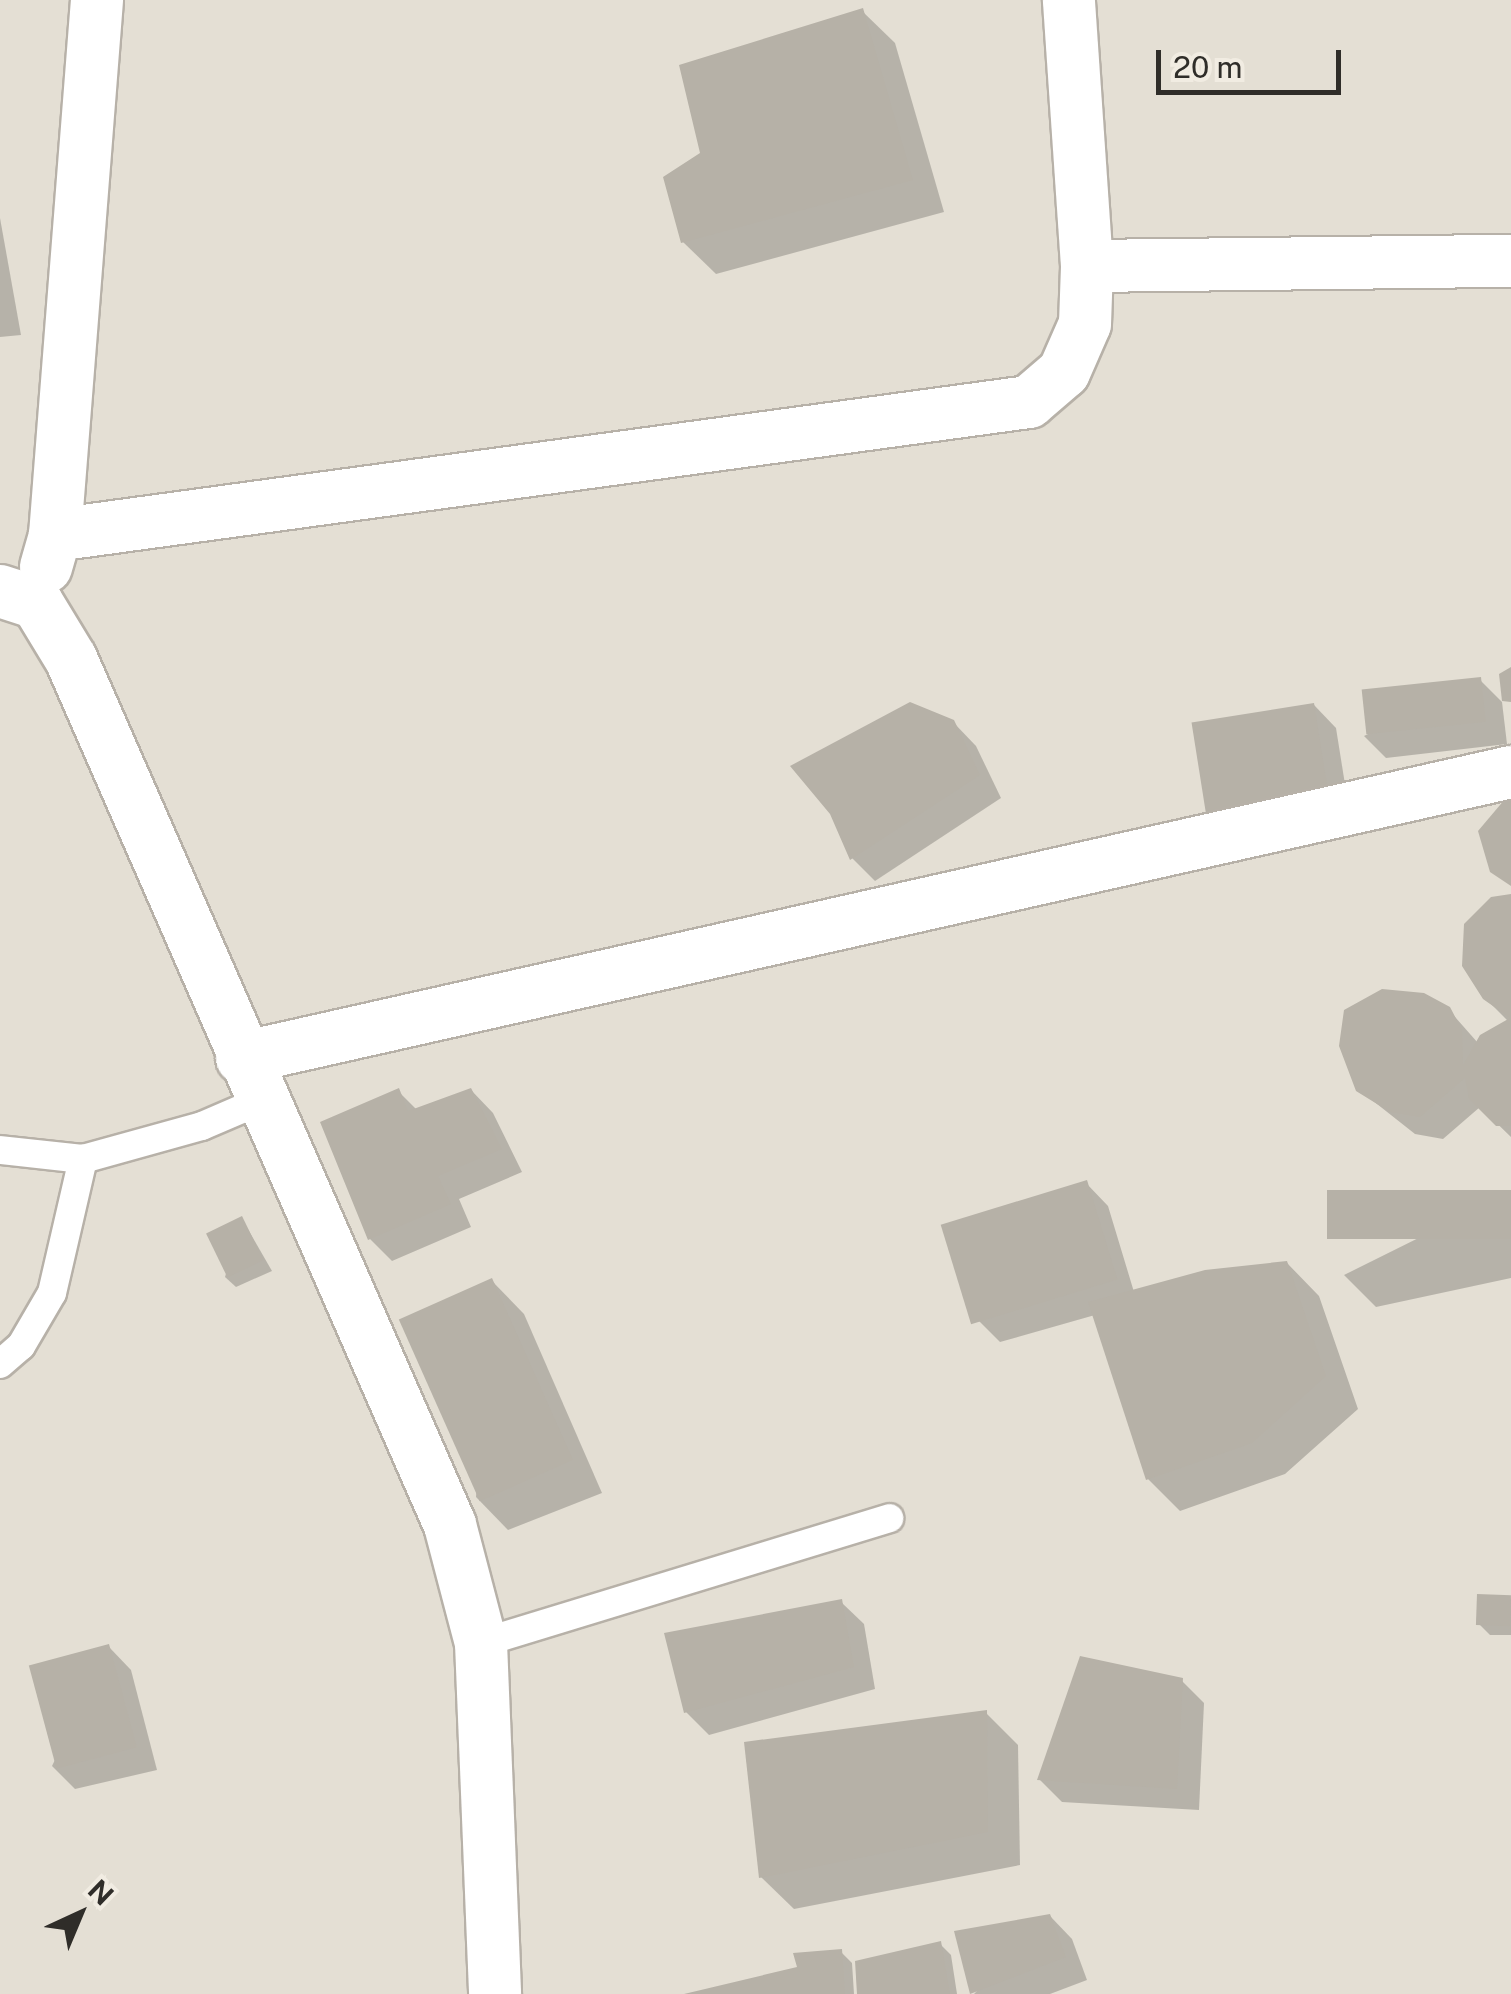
<!DOCTYPE html>
<style>
body{margin:0}
#map{position:relative;width:1511px;height:1994px;overflow:hidden;background:#e4dfd4;font-family:"Public Sans",sans-serif}
div>[style]{position:absolute}
.shadow>*{inset:0;background:#0003}
.building>*{inset:0;background:#b6b1a7;transform-origin:0 0}
.roads{filter:drop-shadow(2px 0 #b7b1a8) drop-shadow(-2px 0 #b7b1a8) drop-shadow(0 2px #b7b1a8) drop-shadow(0 -2px #b7b1a8)}
.lane>*{height:28px;margin:-14px;padding:0 14px;transform-origin:14px;border-radius:14px;background:#fff}
.street>*{height:52px;margin:-26px;padding:0 26px;transform-origin:26px;border-radius:26px;background:#fff}
span{translate:-50% -50%;white-space:nowrap;text-align:center;line-height:1.15;-webkit-text-stroke:10px #f1ece2;paint-order:stroke}
.north{position:absolute;left:30px;top:1864px;width:100px;height:100px;-webkit-text-stroke:8px #f1ece2;paint-order:stroke;rotate:44deg;font-size:28px;font-weight:700;line-height:40px;text-align:center;color:#2f2d29}
.north::after{content:'';display:block;margin:auto;width:35px;height:45px;background:#2f2d29;clip-path:polygon(50% 0,100% 100%,50% 72%,0 100%)}
.scale{position:absolute;left:1156px;top:50px;width:185px;height:45px;box-sizing:border-box;border:5px solid #2f2d29;border-top:0;padding-left:12px;font-size:30px;line-height:35px;white-space:nowrap;color:#2f2d29;-webkit-text-stroke:8px #f1ece2;paint-order:stroke}
</style>
<div id="map">
<div class="shadow">
<div style="clip-path:polygon(862px 11px,895px 43px,944px 212px,716px 274px,683px 242px,703px 154px)"></div>
<div style="clip-path:polygon(0 218px,21px 335px,0 337px)"></div>
<div style="clip-path:polygon(1480px 680px,1502px 702px,1507px 744px,1386px 758px,1364px 736px)"></div>
<div style="clip-path:polygon(1314px 705px,1336px 728px,1351px 822px,1237px 843px)"></div>
<div style="clip-path:polygon(953px 722px,976px 746px,1001px 798px,875px 881px,852px 858px)"></div>
<div style="clip-path:polygon(1511px 897px,1511px 1137px,1480px 1107px,1443px 1139px,1415px 1134px,1358px 1089px,1448px 1009px,1478px 1043px,1509px 1022px,1485px 998px)"></div>
<div style="clip-path:polygon(471px 1090px,493px 1113px,522px 1172px,459px 1199px,471px 1227px,392px 1261px,370px 1239px,398px 1091px,417px 1110px)"></div>
<div style="clip-path:polygon(1086px 1183px,1108px 1206px,1134px 1292px,1287px 1263px,1319px 1296px,1358px 1409px,1285px 1474px,1180px 1511px,1148px 1479px,1095px 1315px,1000px 1342px,977px 1319px)"></div>
<div style="clip-path:polygon(1511px 1192px,1511px 1278px,1376px 1307px,1344px 1275px)"></div>
<div style="clip-path:polygon(242px 1219px,272px 1271px,236px 1287px,225px 1277px)"></div>
<div style="clip-path:polygon(492px 1281px,524px 1314px,602px 1493px,508px 1530px,476px 1497px)"></div>
<div style="clip-path:polygon(1511px 1598px,1511px 1635px,1490px 1635px,1479px 1624px)"></div>
<div style="clip-path:polygon(841px 1602px,864px 1624px,875px 1689px,709px 1735px,686px 1712px)"></div>
<div style="clip-path:polygon(109px 1647px,131px 1670px,157px 1770px,75px 1789px,52px 1766px)"></div>
<div style="clip-path:polygon(1181px 1680px,1204px 1703px,1199px 1810px,1062px 1802px,1040px 1780px)"></div>
<div style="clip-path:polygon(986px 1713px,1018px 1745px,1020px 1865px,794px 1909px,761px 1877px)"></div>
<div style="clip-path:polygon(1050px 1916px,1072px 1939px,1087px 1980px,1050px 1994px,974px 1994px)"></div>
<div style="clip-path:polygon(940px 1944px,951px 1955px,957px 1994px,859px 1994px)"></div>
<div style="clip-path:polygon(841px 1952px,852px 1963px,854px 1994px,688px 1994px,799px 1969px)"></div>
</div>
<div class="building">
<div style="clip-path:polygon(863px 8px,913px 180px,681px 243px,663px 177px,700px 153px,679px 65px)"></div>
<div style="clip-path:polygon(1511px 667px,1511px 702px,1502px 701px,1499px 674px)"></div>
<div style="left:1481px;top:677px;width:45px;height:120px;rotate:84deg"></div>
<div style="clip-path:polygon(910px 702px,954px 720px,980px 775px,850px 860px,830px 814px,790px 766px)"></div>
<div style="left:1314px;top:703px;width:98px;height:124px;rotate:81deg"></div>
<div style="clip-path:polygon(1511px 792px,1511px 886px,1490px 872px,1478px 831px)"></div>
<div style="clip-path:polygon(1511px 894px,1511px 1126px,1496px 1126px,1469px 1099px,1465px 1078px,1420px 1117px,1390px 1112px,1356px 1091px,1339px 1046px,1344px 1010px,1382px 989px,1424px 993px,1450px 1007px,1462px 1030px,1463px 1065px,1480px 1035px,1510px 1018px,1483px 999px,1462px 966px,1464px 924px,1491px 897px)"></div>
<div style="clip-path:polygon(399px 1088px,408px 1111px,471px 1088px,502px 1149px,438px 1176px,451px 1204px,368px 1240px,320px 1122px)"></div>
<div style="left:1087px;top:1180px;width:104px;height:153px;rotate:73deg"></div>
<div style="left:1511px;top:1190px;width:49px;height:184px;rotate:90deg"></div>
<div style="left:242px;top:1216px;width:49px;height:40px;rotate:64deg"></div>
<div style="clip-path:polygon(1287px 1261px,1326px 1376px,1252px 1443px,1146px 1480px,1088px 1302px,1205px 1270px)"></div>
<div style="left:492px;top:1278px;width:199px;height:102px;rotate:66deg"></div>
<div style="left:1477px;top:1594px;width:34px;height:31px;rotate:2deg"></div>
<div style="clip-path:polygon(842px 1599px,854px 1667px,684px 1713px,664px 1633px)"></div>
<div style="left:109px;top:1644px;width:107px;height:83px;rotate:75deg"></div>
<div style="clip-path:polygon(1080px 1656px,1183px 1678px,1177px 1789px,1037px 1780px)"></div>
<div style="clip-path:polygon(987px 1710px,988px 1832px,759px 1878px,744px 1742px)"></div>
<div style="clip-path:polygon(1050px 1914px,1066px 1957px,970px 1994px,954px 1931px)"></div>
<div style="clip-path:polygon(941px 1941px,950px 1994px,857px 1994px,855px 1961px)"></div>
<div style="clip-path:polygon(842px 1949px,845px 1994px,684px 1994px,797px 1967px,793px 1953px)"></div>
</div>
<div class="roads">
<div class="lane">
<div style="left:0;top:1150px;width:83px;rotate:6.2deg"></div>
<div style="left:0;top:1364px;width:28px;rotate:-41deg"></div>
<div style="left:21px;top:1346px;width:61px;rotate:-59.7deg"></div>
<div style="left:52px;top:1293px;width:138px;rotate:-77deg"></div>
<div style="left:83px;top:1159px;width:123px;rotate:-15.5deg"></div>
<div style="left:202px;top:1126px;width:63px;rotate:-23.3deg"></div>
<div style="left:481px;top:1643px;width:427px;rotate:-17deg"></div>
</div>
<div class="street">
<div style="left:1087px;top:266px;width:424px;rotate:-0.7deg"></div>
<div style="left:55px;top:535px;width:983px;rotate:-7.78deg"></div>
<div style="left:1029px;top:402px;width:46px;rotate:-40.6deg"></div>
<div style="left:1064px;top:372px;width:52px;rotate:-66.4deg"></div>
<div style="left:1085px;top:324px;width:58px;rotate:-88deg"></div>
<div style="left:1087px;top:266px;width:267px;rotate:-93.9deg"></div>
<div style="left:46px;top:567px;width:33px;rotate:-74deg"></div>
<div style="left:55px;top:535px;width:537px;rotate:-85.51deg"></div>
<div style="left:0;top:591px;width:39px;rotate:18deg"></div>
<div style="left:37px;top:603px;width:66px;rotate:58.7deg"></div>
<div style="left:71px;top:659px;width:945px;rotate:66.36deg"></div>
<div style="left:450px;top:1525px;width:122px;rotate:75.3deg"></div>
<div style="left:481px;top:1643px;width:351px;rotate:87.7deg"></div>
<div style="left:242px;top:1058px;width:1301px;rotate:-12.7deg"></div>
</div>
</div>
<div class="north">N</div>
<div class="scale">20 m</div>
</div>
